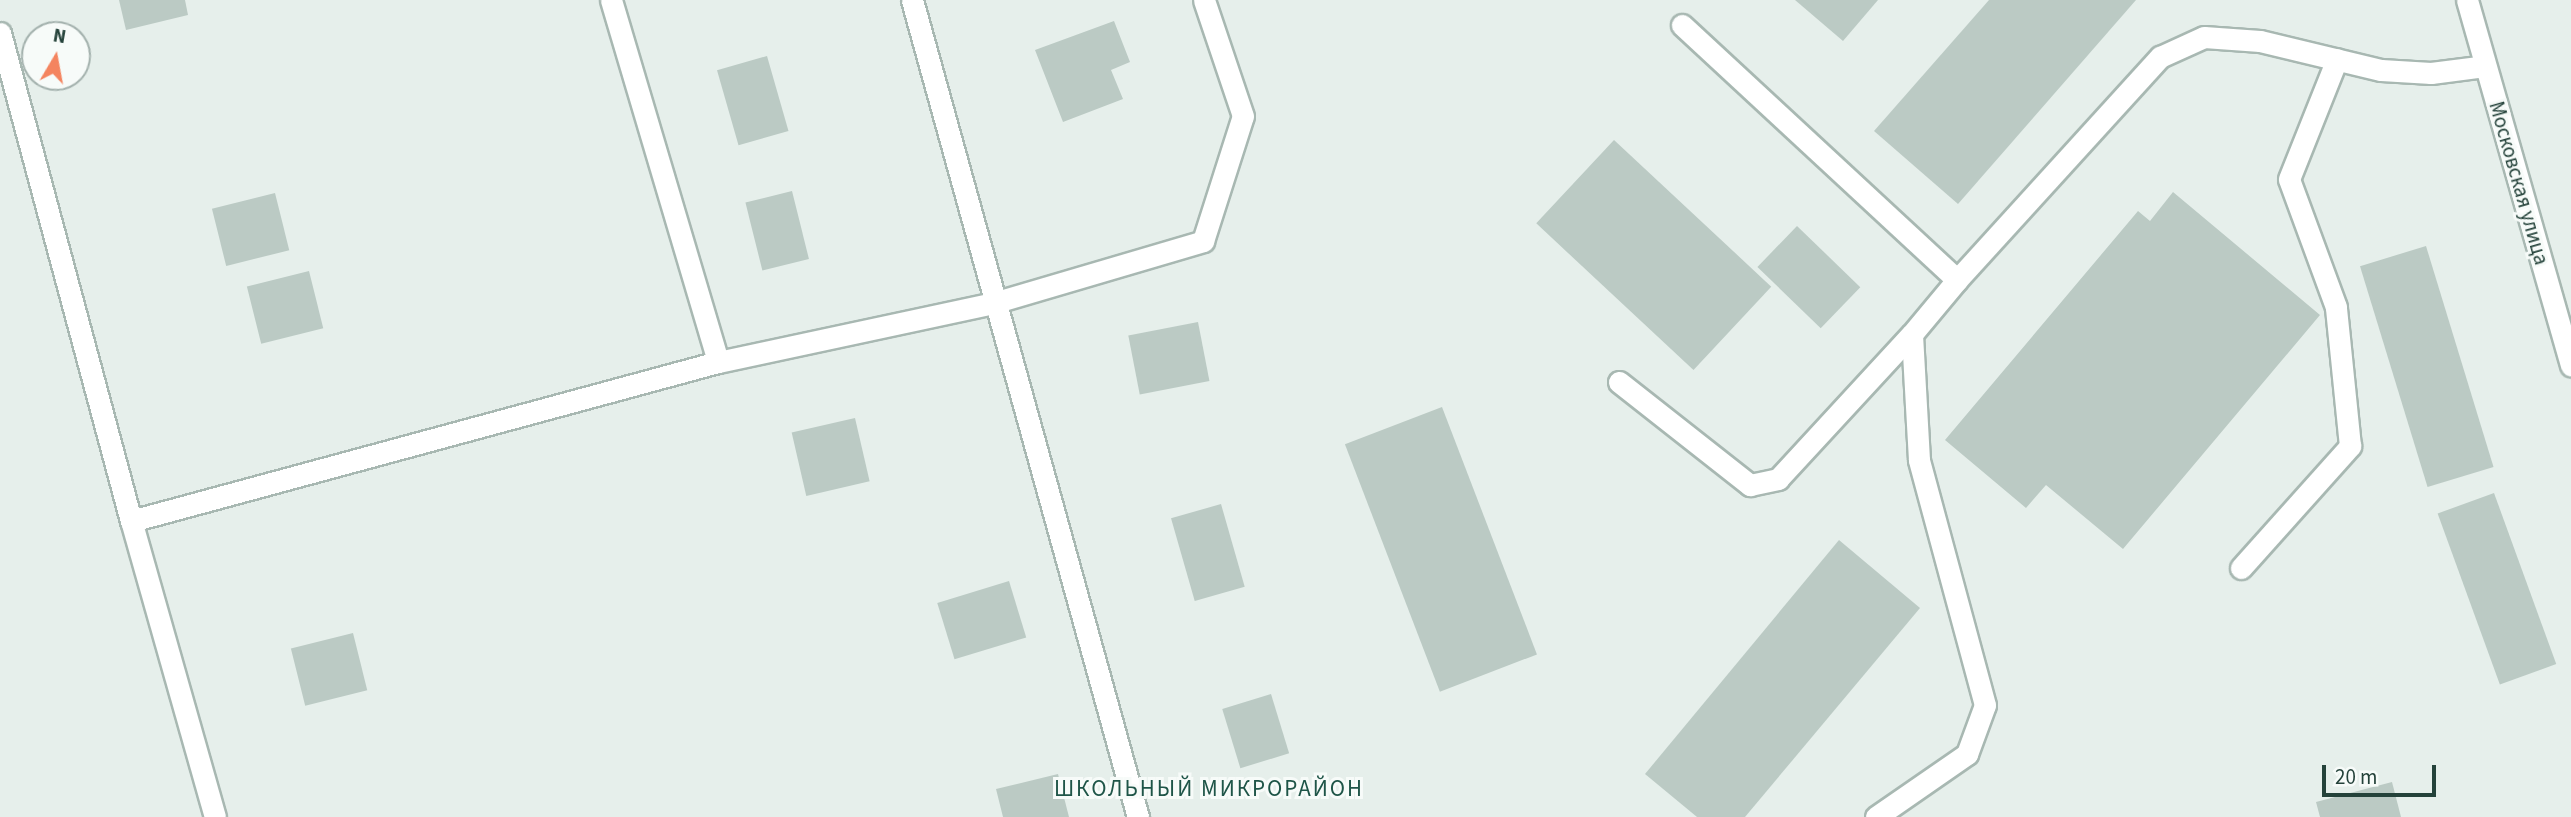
<!DOCTYPE html>
<meta charset="utf-8">
<style>
body{margin:0}
#map{position:relative;width:2571px;height:817px;overflow:hidden;background:#e6efeb;font-family:"Source Sans 3",sans-serif}
div>[style]{position:absolute}
.building>*{inset:0;background:#bbcac4;transform-origin:0 0}
.roads{filter:drop-shadow(2px 0 #a8b8b2) drop-shadow(-2px 0 #a8b8b2) drop-shadow(0 2px #a8b8b2) drop-shadow(0 -2px #a8b8b2)}
.service>*{height:21px;margin:-10.5px;padding:0 10.5px;transform-origin:10.5px;border-radius:10.5px;background:#fff}
.minor>*{height:21px;margin:-10.5px;padding:0 10.5px;transform-origin:10.5px;border-radius:10.5px;background:#fff}
.tertiary>*{height:21px;margin:-10.5px;padding:0 10.5px;transform-origin:10.5px;border-radius:10.5px;background:#fff}
span{translate:-50% -50%;white-space:nowrap;text-align:center;line-height:1.15;-webkit-text-stroke:6px #f7fbf9;paint-order:stroke}
.street-label{font-size:21px;color:#24423a}
.neighbourhood-label{font-size:23px;color:#1f5548;letter-spacing:2px}
.north{position:absolute;left:21px;top:21px;width:70px;height:70px;box-sizing:border-box;background:#f7fbf9;border:2px solid #a3b1ad;border-radius:50%;rotate:10deg;font-size:19px;font-weight:700;line-height:28px;text-align:center;color:#24423a}
.north::after{content:'';display:block;margin:auto;width:24px;height:32px;background:#f4845f;clip-path:polygon(50% 0,100% 100%,50% 72%,0 100%)}
.scale{position:absolute;left:2322px;top:765px;width:114px;height:32px;box-sizing:border-box;border:4px solid #24423a;border-top:0;padding-left:9px;font-size:21px;line-height:24px;white-space:nowrap;color:#24423a;-webkit-text-stroke:5px #f7fbf9;paint-order:stroke}
</style>
<div id="map">
<div class="building">
<div style="clip-path:polygon(119px 0,185px 0,188px 15px,126px 30px)"></div>
<div style="clip-path:polygon(1795px 0,1878px 0,1843px 41px)"></div>
<div style="clip-path:polygon(1989px 0,2136px 0,1958px 204px,1874px 131px)"></div>
<div style="clip-path:polygon(1114px 21px,1130px 62px,1111px 70px,1123px 99px,1063px 122px,1035px 50px)"></div>
<div style="left:767px;top:56px;width:78px;height:52px;rotate:74deg"></div>
<div style="left:1614px;top:140px;width:215px;height:114px;rotate:43deg"></div>
<div style="left:792px;top:191px;width:70px;height:48px;rotate:76deg"></div>
<div style="clip-path:polygon(2173px 192px,2320px 315px,2123px 549px,2046px 485px,2026px 508px,1945px 440px,2138px 211px,2150px 221px)"></div>
<div style="left:275px;top:193px;width:59px;height:65px;rotate:76deg"></div>
<div style="left:1797px;top:226px;width:88px;height:57px;rotate:44deg"></div>
<div style="left:2426px;top:246px;width:231px;height:69px;rotate:73deg"></div>
<div style="left:309px;top:271px;width:59px;height:64px;rotate:76deg"></div>
<div style="left:1198px;top:322px;width:60px;height:71px;rotate:79deg"></div>
<div style="left:1442px;top:407px;width:265px;height:104px;rotate:69deg"></div>
<div style="left:855px;top:418px;width:65px;height:65px;rotate:77deg"></div>
<div style="left:2494px;top:493px;width:182px;height:60px;rotate:70deg"></div>
<div style="left:1221px;top:504px;width:86px;height:52px;rotate:74deg"></div>
<div style="clip-path:polygon(1839px 540px,1920px 608px,1745px 817px,1697px 817px,1645px 774px)"></div>
<div style="left:1009px;top:581px;width:59px;height:75px;rotate:73deg"></div>
<div style="left:353px;top:633px;width:59px;height:64px;rotate:76deg"></div>
<div style="left:1271px;top:694px;width:62px;height:51px;rotate:73deg"></div>
<div style="clip-path:polygon(1058px 774px,1069px 817px,1003px 817px,996px 789px)"></div>
<div style="clip-path:polygon(2392px 782px,2401px 817px,2320px 817px,2316px 802px)"></div>
</div>
<div class="roads">
<div class="service">
<div style="left:611px;top:0;width:377px;rotate:73.5deg"></div>
<div style="left:1682px;top:25px;width:375px;rotate:42.8deg"></div>
<div style="left:0;top:33px;width:505px;rotate:74.97deg"></div>
<div style="left:1619px;top:382px;width:167px;rotate:38.2deg"></div>
<div style="left:1750px;top:485px;width:29px;rotate:-12deg"></div>
<div style="left:1778px;top:479px;width:197px;rotate:-47.3deg"></div>
<div style="left:2241px;top:568px;width:164px;rotate:-48.2deg"></div>
<div style="left:2350px;top:446px;width:140px;rotate:-95.8deg"></div>
<div style="left:2336px;top:307px;width:136px;rotate:-110.2deg"></div>
<div style="left:2289px;top:179px;width:129px;rotate:-68.2deg"></div>
<div style="left:215px;top:817px;width:308px;rotate:-105.8deg"></div>
<div style="left:131px;top:521px;width:608px;rotate:-15.16deg"></div>
<div style="left:718px;top:362px;width:281px;rotate:-12.1deg"></div>
<div style="left:993px;top:303px;width:219px;rotate:-16.4deg"></div>
<div style="left:1203px;top:241px;width:131px;rotate:-72.3deg"></div>
<div style="left:1243px;top:116px;width:122px;rotate:-108.6deg"></div>
<div style="left:1876px;top:817px;width:111px;rotate:-34.7deg"></div>
<div style="left:1967px;top:754px;width:52px;rotate:-69.8deg"></div>
<div style="left:1985px;top:705px;width:254px;rotate:-105.1deg"></div>
<div style="left:1919px;top:460px;width:126px;rotate:-93.2deg"></div>
<div style="left:1912px;top:334px;width:70px;rotate:-50.2deg"></div>
<div style="left:1957px;top:280px;width:302px;rotate:-47.7deg"></div>
<div style="left:2160px;top:57px;width:48px;rotate:-24.4deg"></div>
<div style="left:2204px;top:37px;width:56px;rotate:4.1deg"></div>
<div style="left:2260px;top:41px;width:124px;rotate:13.5deg"></div>
<div style="left:2381px;top:70px;width:50px;rotate:3.4deg"></div>
<div style="left:2431px;top:73px;width:54px;rotate:-7.4deg"></div>
</div>
<div class="minor">
<div style="left:912px;top:0;width:848px;rotate:74.54deg"></div>
</div>
<div class="tertiary">
<div style="left:2467px;top:0;width:380px;rotate:74.1deg"></div>
</div>
</div>
<div class="street-label">
<span style="left:2519px;top:183px;rotate:74deg">Московская улица</span>
</div>
<div class="neighbourhood-label">
<span style="left:1209px;top:789px">ШКОЛЬНЫЙ МИКРОРАЙОН</span>
</div>
<div class="north">N</div>
<div class="scale">20 m</div>
</div>
